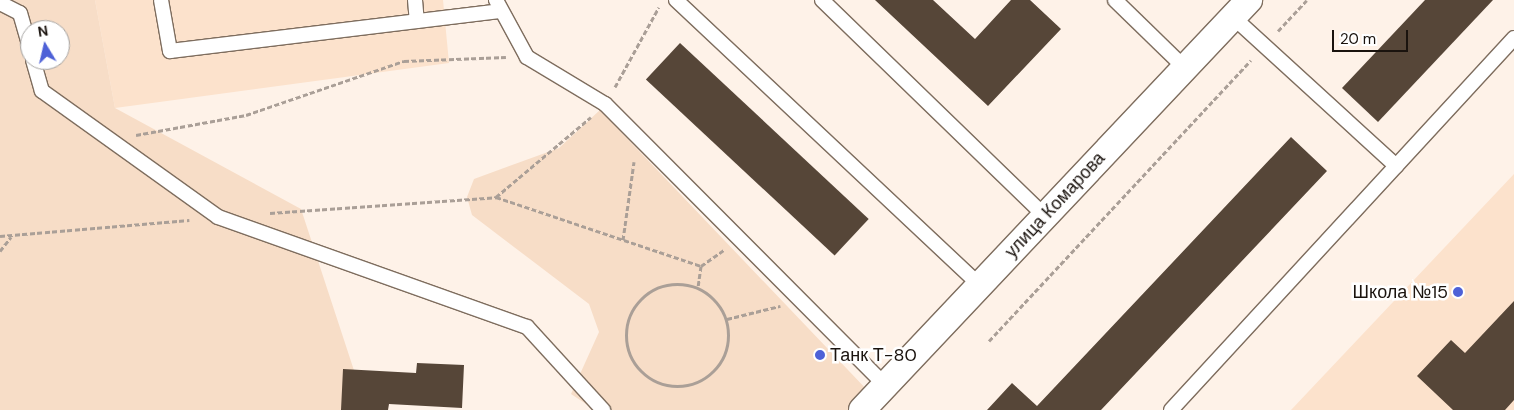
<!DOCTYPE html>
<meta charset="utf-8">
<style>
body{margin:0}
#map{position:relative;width:1514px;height:410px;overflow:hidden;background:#fef2e8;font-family:"DM Sans",sans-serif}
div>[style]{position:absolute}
.built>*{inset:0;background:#fce2cc}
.green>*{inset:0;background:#f7ddc7}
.building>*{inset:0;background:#564638;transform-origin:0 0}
.path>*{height:3px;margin-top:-1.5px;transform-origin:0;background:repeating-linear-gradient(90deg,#aa9f97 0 5px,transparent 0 7.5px)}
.path>.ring{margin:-1.5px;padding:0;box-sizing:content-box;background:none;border:3px solid #aa9f97;border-radius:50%}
.roads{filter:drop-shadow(1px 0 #7e6d5e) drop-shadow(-1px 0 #7e6d5e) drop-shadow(0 1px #7e6d5e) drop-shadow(0 -1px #7e6d5e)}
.lane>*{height:14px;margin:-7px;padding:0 7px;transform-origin:7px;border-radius:7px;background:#fff}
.street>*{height:26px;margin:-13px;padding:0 13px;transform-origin:13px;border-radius:13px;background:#fff}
.dots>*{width:14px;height:14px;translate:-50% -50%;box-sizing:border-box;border:2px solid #fff;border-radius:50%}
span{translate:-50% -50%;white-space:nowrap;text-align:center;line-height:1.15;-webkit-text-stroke:5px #fff;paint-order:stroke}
.street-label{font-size:18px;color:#1a130e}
.poi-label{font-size:18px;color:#1a130e}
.right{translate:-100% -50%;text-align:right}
.left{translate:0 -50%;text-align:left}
.north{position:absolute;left:20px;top:20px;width:50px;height:50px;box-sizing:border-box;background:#fff;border:1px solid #a3a19f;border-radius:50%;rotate:351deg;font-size:14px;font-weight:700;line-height:20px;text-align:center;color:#1a130e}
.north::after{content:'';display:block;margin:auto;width:18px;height:22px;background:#4e61d7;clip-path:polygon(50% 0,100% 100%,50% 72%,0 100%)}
.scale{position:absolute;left:1332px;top:30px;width:76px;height:22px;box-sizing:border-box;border:2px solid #1a130e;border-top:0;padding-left:6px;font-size:15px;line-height:18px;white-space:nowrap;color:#1a130e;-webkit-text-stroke:4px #fff;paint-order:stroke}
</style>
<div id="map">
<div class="built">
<div style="clip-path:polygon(95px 0,443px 0,449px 63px,115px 108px)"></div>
<div style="clip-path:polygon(1514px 174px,1514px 410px,1291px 410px)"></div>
</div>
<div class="green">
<div style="clip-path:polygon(evenodd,0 0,95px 0,115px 108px,301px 209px,367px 410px,0 410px,0 0,30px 30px,60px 30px,60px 60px,30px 60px,30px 30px)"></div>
<div style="clip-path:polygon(600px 110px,869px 392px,852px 410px,595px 410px,571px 394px,599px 332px,589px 304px,472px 215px,467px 197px,474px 179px,559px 148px)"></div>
</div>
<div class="building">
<div style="clip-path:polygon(875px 0,933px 0,975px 39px,1011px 0,1030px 0,1061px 29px,988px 106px)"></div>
<div style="clip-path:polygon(1425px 0,1493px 0,1378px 122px,1342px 88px)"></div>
<div style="left:680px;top:43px;width:258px;height:50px;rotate:43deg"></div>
<div style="clip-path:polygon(1291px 137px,1327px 171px,1101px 410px,987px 410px,1012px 383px,1037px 406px)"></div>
<div style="clip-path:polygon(1514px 301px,1514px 400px,1505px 410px,1453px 410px,1417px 376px,1451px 340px,1465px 353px)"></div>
<div style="clip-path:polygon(417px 363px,464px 365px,462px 408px,389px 404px,388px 410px,341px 410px,343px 369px,416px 373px)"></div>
</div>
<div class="path">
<div style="left:1278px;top:31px;width:42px;rotate:-46.9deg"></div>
<div style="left:615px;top:87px;width:91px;rotate:-61.2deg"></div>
<div style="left:136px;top:135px;width:112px;rotate:-10.3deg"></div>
<div style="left:246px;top:115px;width:167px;rotate:-18.9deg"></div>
<div style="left:404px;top:61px;width:102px;rotate:-2.2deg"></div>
<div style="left:496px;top:197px;width:216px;rotate:18.6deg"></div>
<div style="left:701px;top:266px;width:21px;rotate:98deg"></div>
<div style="left:270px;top:213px;width:227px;rotate:-4deg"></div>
<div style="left:496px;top:197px;width:124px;rotate:-40.1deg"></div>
<div style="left:0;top:236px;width:190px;rotate:-4.8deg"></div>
<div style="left:623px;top:240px;width:79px;rotate:-82deg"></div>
<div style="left:0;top:251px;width:18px;rotate:-52deg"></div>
<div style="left:701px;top:266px;width:29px;rotate:-35deg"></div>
<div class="ring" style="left:626px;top:284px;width:99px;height:99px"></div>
<div style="left:727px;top:319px;width:55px;rotate:-13.8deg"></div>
<div style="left:989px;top:341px;width:384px;rotate:-47deg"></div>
</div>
<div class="roads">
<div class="lane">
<div style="left:161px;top:0;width:52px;rotate:80deg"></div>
<div style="left:170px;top:51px;width:332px;rotate:-6.9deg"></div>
<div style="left:415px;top:0;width:21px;rotate:85deg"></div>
<div style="left:496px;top:0;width:65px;rotate:61.5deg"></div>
<div style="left:527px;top:57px;width:91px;rotate:31.1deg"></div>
<div style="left:605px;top:104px;width:397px;rotate:45.1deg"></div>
<div style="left:676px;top:0;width:416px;rotate:43.2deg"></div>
<div style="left:822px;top:0;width:310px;rotate:44.1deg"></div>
<div style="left:1115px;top:0;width:98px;rotate:44.2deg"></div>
<div style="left:0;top:3px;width:22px;rotate:27deg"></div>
<div style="left:20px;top:13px;width:36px;rotate:74deg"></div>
<div style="left:1233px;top:17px;width:221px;rotate:42.4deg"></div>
<div style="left:33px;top:60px;width:32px;rotate:74deg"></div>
<div style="left:42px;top:91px;width:216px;rotate:35.6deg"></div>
<div style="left:218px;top:217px;width:328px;rotate:19.6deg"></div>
<div style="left:527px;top:327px;width:113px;rotate:47.5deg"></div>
<div style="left:1171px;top:410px;width:506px;rotate:-47.32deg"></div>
</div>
<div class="street">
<div style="left:862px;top:410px;width:564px;rotate:-46.65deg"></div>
</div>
</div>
<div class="dots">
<div style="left:1458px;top:292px;background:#4e61d7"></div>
<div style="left:820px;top:355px;background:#4e61d7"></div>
</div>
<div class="street-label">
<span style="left:1055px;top:205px;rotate:-47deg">улица Комарова</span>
</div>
<div class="poi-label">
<span class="right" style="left:1448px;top:292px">Школа №15</span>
<span class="left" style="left:830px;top:355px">Танк Т-80</span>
</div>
<div class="north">N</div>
<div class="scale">20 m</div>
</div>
